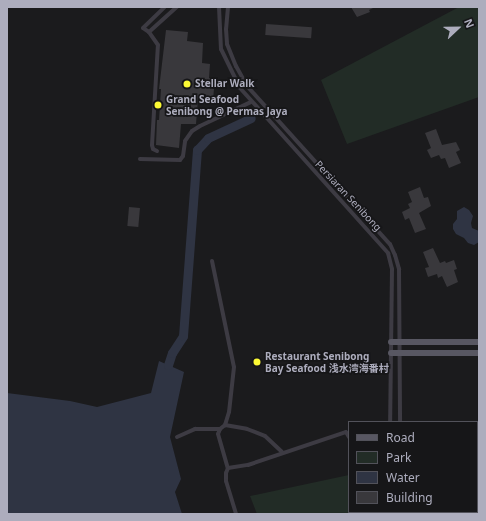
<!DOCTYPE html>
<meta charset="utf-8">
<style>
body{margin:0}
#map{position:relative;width:486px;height:521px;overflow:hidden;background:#1b1b1d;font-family:"Noto Sans","Noto Sans SC",sans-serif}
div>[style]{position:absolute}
.green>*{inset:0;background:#222c26}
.water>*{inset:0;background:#2f3443}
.river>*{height:9px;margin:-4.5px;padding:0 4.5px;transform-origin:4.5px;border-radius:4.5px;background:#2f3443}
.building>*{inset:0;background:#39383c;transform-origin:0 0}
.minor>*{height:4px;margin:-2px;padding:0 2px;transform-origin:2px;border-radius:2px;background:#3d3b43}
.primary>*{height:6px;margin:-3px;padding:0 3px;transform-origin:3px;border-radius:3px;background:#585762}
.dots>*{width:11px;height:11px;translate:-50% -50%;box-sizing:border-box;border:2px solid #161618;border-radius:50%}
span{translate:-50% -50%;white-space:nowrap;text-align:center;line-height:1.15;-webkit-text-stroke:3.5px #161618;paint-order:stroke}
.poi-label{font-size:10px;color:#adadbd;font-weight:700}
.left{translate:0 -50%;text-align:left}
.street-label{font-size:10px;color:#adadbd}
.frame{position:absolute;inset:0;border:8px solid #adadbd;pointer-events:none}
.legend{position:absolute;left:348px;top:421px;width:130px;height:92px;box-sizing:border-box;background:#161618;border:1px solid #52525a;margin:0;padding:5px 7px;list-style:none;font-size:12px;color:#adadbd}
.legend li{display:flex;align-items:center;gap:8px;height:20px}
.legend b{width:20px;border:1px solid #52525a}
.north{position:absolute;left:438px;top:8px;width:40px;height:40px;-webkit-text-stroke:3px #161618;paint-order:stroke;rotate:68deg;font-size:11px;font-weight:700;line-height:16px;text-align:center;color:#adadbd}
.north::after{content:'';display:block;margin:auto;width:14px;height:18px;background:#adadbd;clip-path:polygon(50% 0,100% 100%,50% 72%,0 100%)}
</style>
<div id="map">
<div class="green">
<div style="clip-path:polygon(459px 7px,479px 7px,479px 97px,347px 144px,321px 80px)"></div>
<div style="clip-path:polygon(349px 475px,349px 512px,398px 512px,399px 514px,257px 514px,250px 496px)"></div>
</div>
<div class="water">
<div style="clip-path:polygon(464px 207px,469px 210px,473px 216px,471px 223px,472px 228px,479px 231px,479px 242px,474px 245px,468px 243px,464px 238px,456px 234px,453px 229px,453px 224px,457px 219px,457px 211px)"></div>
<div style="clip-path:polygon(159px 361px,184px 372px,170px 437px,181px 479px,175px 492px,182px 514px,7px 514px,7px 393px,70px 401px,97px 407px,151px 393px)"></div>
</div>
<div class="river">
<div style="left:168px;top:365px;width:13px;rotate:-72deg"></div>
<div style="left:172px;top:353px;width:20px;rotate:-57deg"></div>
<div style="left:183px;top:336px;width:187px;rotate:-85.7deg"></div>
<div style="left:197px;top:150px;width:16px;rotate:-47deg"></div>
<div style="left:208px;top:138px;width:47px;rotate:-24.9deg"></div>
</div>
<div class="building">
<div style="clip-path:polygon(351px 7px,375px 7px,369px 10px,370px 12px,357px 17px)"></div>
<div style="left:266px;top:24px;width:46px;height:11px;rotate:4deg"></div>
<div style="clip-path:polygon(166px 30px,188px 32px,187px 41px,203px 43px,202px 63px,210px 64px,209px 78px,215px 78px,213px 100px,198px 99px,196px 124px,181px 124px,179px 148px,156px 145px,157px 120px,159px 120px,161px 89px,159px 89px)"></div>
<div style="clip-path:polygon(436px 129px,442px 145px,456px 142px,460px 150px,456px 152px,461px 163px,449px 168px,445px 158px,441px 159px,439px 155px,431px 158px,427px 150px,431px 148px,425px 133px)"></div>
<div style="clip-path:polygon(420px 187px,424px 198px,428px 197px,431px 206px,419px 213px,426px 229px,415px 233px,409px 218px,405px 220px,402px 212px,410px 208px,408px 204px,412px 202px,408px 192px)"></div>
<div style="left:129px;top:207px;width:11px;height:19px;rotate:5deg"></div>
<div style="clip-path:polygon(433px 248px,440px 263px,445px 261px,446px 263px,454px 260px,457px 269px,454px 270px,458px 282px,447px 287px,442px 276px,438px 278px,437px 274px,428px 277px,425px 268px,429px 267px,423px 252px)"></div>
</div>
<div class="minor">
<div style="left:219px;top:7px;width:42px;rotate:87.3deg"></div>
<div style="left:221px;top:49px;width:43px;rotate:64deg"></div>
<div style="left:240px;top:88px;width:222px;rotate:48.1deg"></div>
<div style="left:388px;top:253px;width:16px;rotate:76deg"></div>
<div style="left:392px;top:269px;width:153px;rotate:90.7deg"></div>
<div style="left:228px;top:7px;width:22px;rotate:95deg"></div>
<div style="left:226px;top:29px;width:15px;rotate:86deg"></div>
<div style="left:227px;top:44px;width:24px;rotate:68deg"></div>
<div style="left:236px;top:66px;width:23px;rotate:61deg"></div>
<div style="left:247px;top:86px;width:213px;rotate:47.9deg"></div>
<div style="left:390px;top:244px;width:12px;rotate:66deg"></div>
<div style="left:395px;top:255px;width:15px;rotate:74deg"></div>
<div style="left:399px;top:269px;width:153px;rotate:89.6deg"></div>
<div style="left:149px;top:32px;width:38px;rotate:-42deg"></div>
<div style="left:157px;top:151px;width:4px;rotate:-153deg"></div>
<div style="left:153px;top:149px;width:4px;rotate:-104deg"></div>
<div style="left:152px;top:145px;width:100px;rotate:-86.6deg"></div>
<div style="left:158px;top:45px;width:16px;rotate:-125deg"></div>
<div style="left:149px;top:32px;width:7px;rotate:-146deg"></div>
<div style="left:143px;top:28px;width:30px;rotate:-44deg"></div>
<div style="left:140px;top:159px;width:40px;rotate:1.4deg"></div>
<div style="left:180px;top:160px;width:5px;rotate:-53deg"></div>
<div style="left:183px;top:156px;width:15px;rotate:-82deg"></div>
<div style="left:185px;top:141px;width:12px;rotate:-55deg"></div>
<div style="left:192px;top:131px;width:9px;rotate:-32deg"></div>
<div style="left:200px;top:126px;width:56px;rotate:-25.2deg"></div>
<div style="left:212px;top:261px;width:108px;rotate:78.3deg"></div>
<div style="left:234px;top:367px;width:45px;rotate:96.3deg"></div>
<div style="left:229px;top:412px;width:14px;rotate:107deg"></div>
<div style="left:225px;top:425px;width:6px;rotate:141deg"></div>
<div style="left:220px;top:429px;width:5px;rotate:112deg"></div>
<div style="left:218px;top:434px;width:35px;rotate:74deg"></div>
<div style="left:228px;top:468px;width:5px;rotate:112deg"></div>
<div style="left:226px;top:473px;width:8px;rotate:90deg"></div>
<div style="left:226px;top:481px;width:34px;rotate:73deg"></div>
<div style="left:225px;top:425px;width:22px;rotate:10deg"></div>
<div style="left:247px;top:429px;width:19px;rotate:21deg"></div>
<div style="left:265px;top:436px;width:23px;rotate:43deg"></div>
<div style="left:177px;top:437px;width:20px;rotate:-24deg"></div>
<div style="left:195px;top:429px;width:25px"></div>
<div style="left:228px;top:468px;width:20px;rotate:-9deg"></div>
<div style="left:248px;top:465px;width:103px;rotate:-18.6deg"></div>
<div style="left:346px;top:432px;width:6px;rotate:59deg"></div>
<div style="left:413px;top:512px;width:2px;rotate:63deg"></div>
<div style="left:422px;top:512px;width:2px;rotate:90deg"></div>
</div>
<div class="primary">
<div style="left:391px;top:342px;width:88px"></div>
<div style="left:391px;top:353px;width:88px"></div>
</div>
<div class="dots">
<div style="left:187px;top:84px;background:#fcfa34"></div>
<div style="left:158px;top:105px;background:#fcfa34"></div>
<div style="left:257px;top:362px;background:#fcfa34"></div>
</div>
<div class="poi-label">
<span class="left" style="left:195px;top:84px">Stellar Walk</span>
<span class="left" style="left:166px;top:105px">Grand Seafood<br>Senibong @ Permas Jaya</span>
<span class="left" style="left:265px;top:362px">Restaurant Senibong<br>Bay Seafood 浅水湾海番村</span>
</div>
<div class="street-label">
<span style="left:348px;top:196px;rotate:47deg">Persiaran Senibong</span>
</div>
<div class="frame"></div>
<ul class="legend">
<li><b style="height:5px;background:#585762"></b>Road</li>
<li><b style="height:11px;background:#222c26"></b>Park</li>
<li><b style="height:11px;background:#2f3443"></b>Water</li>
<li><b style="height:11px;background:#39383c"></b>Building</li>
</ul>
<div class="north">N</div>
</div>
